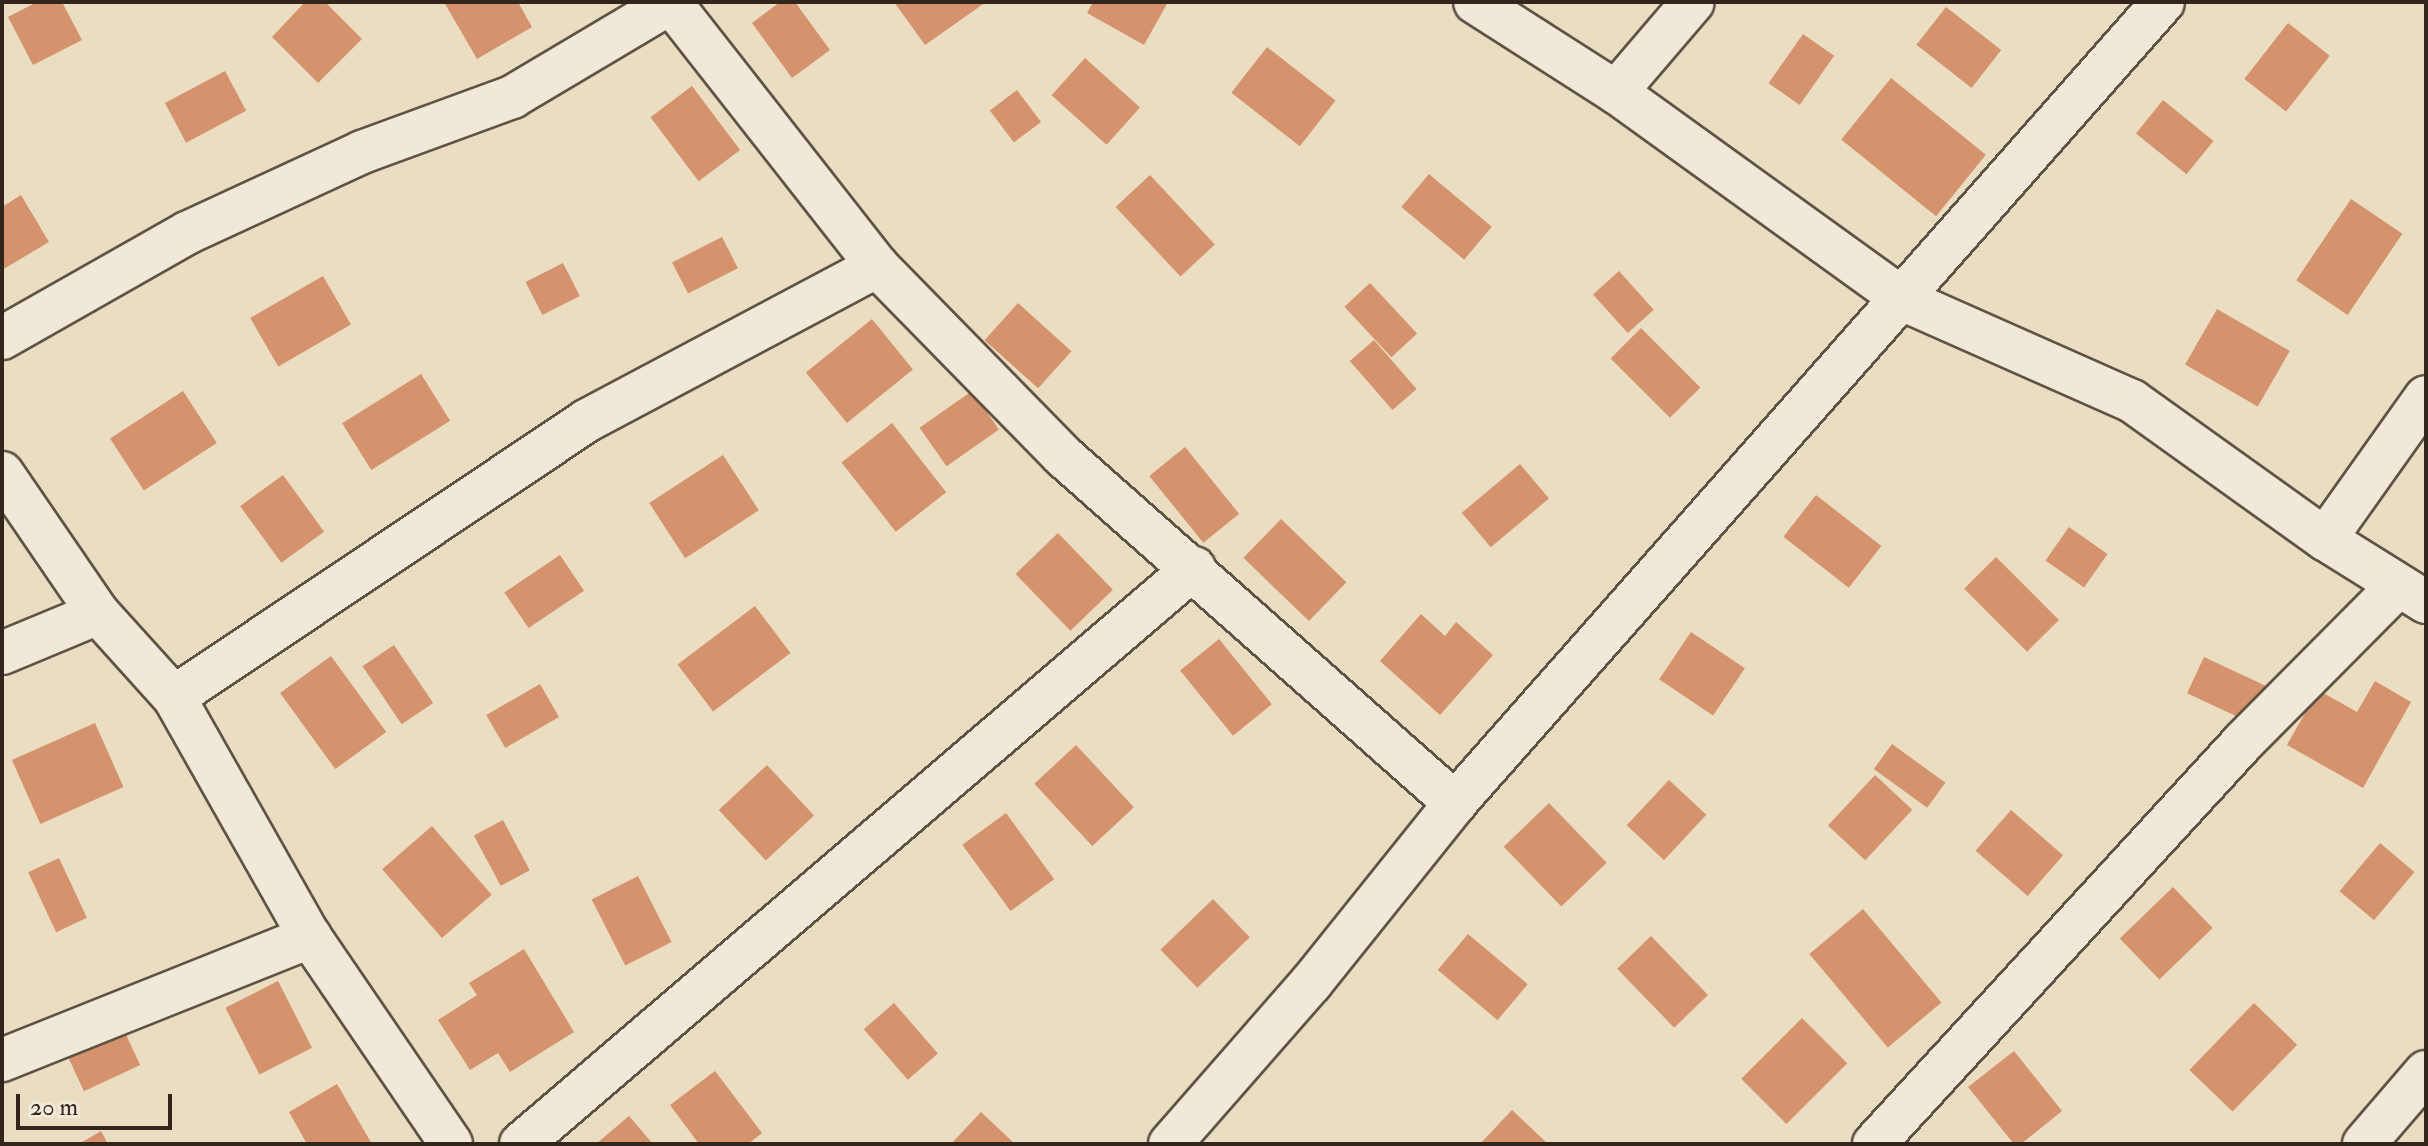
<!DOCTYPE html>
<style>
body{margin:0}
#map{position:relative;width:2428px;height:1146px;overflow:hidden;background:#eaddc2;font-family:"IM FELL Double Pica",serif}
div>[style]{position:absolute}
.building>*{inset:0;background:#d4936d;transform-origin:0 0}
.roads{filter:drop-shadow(2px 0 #5f5346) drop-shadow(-2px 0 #5f5346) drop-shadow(0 2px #5f5346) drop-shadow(0 -2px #5f5346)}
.minor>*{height:42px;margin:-21px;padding:0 21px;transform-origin:21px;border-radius:21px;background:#f1e9d7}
span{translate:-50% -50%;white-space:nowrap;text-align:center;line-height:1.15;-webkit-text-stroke:8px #f1e9d7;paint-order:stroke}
.frame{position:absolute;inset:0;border:4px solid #31251c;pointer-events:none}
.scale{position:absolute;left:16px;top:1094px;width:156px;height:36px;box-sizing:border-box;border:4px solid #31251c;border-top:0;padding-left:10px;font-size:24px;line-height:28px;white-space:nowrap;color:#31251c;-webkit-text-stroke:6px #f1e9d7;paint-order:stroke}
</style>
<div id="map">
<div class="building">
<div style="clip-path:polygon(37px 2px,62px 2px,82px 40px,33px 65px,8px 17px)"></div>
<div style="clip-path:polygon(305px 2px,325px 2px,362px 39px,318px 83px,272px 37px)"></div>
<div style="clip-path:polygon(444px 2px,518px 2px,532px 27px,477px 59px)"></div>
<div style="clip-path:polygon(780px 2px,795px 2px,830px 50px,792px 78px,752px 23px)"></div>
<div style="clip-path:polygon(894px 2px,986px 2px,925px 45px)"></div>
<div style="clip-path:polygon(1093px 2px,1168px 2px,1144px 45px,1087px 13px)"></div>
<div style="left:1946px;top:7px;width:70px;height:48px;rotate:38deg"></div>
<div style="left:2288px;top:23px;width:53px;height:71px;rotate:38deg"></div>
<div style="left:1803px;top:34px;width:38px;height:60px;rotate:35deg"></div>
<div style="left:1267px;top:47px;width:87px;height:58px;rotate:38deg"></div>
<div style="left:1085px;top:58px;width:74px;height:50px;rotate:42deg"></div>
<div style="left:225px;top:71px;width:45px;height:68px;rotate:62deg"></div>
<div style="left:1891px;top:78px;width:122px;height:79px;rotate:39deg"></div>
<div style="left:692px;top:86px;width:80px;height:52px;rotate:53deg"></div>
<div style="left:1017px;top:90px;width:40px;height:34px;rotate:53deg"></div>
<div style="left:2163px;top:100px;width:65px;height:43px;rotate:39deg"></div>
<div style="left:1429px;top:174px;width:82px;height:43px;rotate:40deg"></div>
<div style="left:1150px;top:175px;width:95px;height:47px;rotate:47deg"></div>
<div style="clip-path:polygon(21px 195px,49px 242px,2px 270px,2px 207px)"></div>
<div style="left:2351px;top:199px;width:62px;height:98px;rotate:34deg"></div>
<div style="left:722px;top:237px;width:35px;height:56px;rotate:63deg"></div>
<div style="left:563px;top:263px;width:37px;height:42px;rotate:63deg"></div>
<div style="left:1619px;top:271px;width:52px;height:35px;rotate:48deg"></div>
<div style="left:323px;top:276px;width:56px;height:84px;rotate:60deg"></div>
<div style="left:1370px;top:283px;width:69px;height:35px;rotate:47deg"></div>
<div style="left:1018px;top:303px;width:72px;height:50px;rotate:42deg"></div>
<div style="left:2217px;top:309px;width:84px;height:64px;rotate:30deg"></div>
<div style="left:872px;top:319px;width:65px;height:85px;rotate:51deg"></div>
<div style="left:1641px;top:328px;width:84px;height:43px;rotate:45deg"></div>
<div style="left:1374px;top:340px;width:65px;height:32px;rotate:49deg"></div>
<div style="left:421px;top:374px;width:55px;height:93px;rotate:58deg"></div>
<div style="left:183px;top:391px;width:62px;height:87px;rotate:57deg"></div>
<div style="left:972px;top:391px;width:47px;height:64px;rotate:55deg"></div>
<div style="left:892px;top:423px;width:88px;height:64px;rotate:52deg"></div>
<div style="left:1185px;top:447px;width:86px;height:46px;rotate:51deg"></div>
<div style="left:723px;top:455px;width:66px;height:88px;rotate:57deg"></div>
<div style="left:1520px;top:464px;width:45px;height:76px;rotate:50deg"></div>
<div style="left:283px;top:475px;width:70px;height:53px;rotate:54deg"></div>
<div style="left:1816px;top:495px;width:83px;height:53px;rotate:38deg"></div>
<div style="left:1281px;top:519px;width:91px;height:54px;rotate:44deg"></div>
<div style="left:2069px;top:527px;width:47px;height:41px;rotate:35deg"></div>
<div style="left:1058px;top:533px;width:79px;height:59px;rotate:46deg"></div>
<div style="left:560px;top:555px;width:43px;height:67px;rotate:56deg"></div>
<div style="left:1996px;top:557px;width:89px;height:45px;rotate:45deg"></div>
<div style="left:755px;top:606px;width:59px;height:97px;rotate:53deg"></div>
<div style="clip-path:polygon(1421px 614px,1445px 636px,1456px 622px,1493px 655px,1440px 715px,1380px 661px)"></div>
<div style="left:1691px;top:632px;width:65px;height:57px;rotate:34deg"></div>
<div style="left:1219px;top:639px;width:84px;height:50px;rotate:51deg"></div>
<div style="left:394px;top:645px;width:70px;height:38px;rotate:56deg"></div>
<div style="left:331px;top:656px;width:94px;height:63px;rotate:54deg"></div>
<div style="left:2204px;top:657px;width:72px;height:40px;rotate:25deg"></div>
<div style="clip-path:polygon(2375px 681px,2411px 702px,2363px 788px,2287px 745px,2318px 690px,2357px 712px)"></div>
<div style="left:540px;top:684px;width:38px;height:62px;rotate:60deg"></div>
<div style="left:95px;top:723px;width:70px;height:91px;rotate:66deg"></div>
<div style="left:1892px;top:744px;width:66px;height:31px;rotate:36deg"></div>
<div style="left:1076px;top:745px;width:85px;height:57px;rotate:47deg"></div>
<div style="left:767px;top:765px;width:69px;height:66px;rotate:47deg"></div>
<div style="left:1875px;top:775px;width:51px;height:69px;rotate:43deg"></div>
<div style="left:1669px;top:780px;width:51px;height:62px;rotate:43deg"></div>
<div style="left:1549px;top:803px;width:83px;height:63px;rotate:46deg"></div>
<div style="left:2011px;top:810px;width:69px;height:54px;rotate:41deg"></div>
<div style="left:1006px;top:813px;width:82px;height:54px;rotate:54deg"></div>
<div style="left:503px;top:820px;width:57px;height:33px;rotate:62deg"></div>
<div style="left:432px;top:826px;width:91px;height:66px;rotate:49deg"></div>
<div style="left:2380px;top:843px;width:45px;height:63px;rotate:40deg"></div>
<div style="left:59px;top:858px;width:66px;height:34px;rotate:65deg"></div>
<div style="left:638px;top:876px;width:74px;height:52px;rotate:63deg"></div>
<div style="left:2173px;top:887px;width:57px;height:74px;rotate:46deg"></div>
<div style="left:1213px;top:899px;width:53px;height:73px;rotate:46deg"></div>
<div style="left:1863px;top:909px;width:122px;height:70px;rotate:50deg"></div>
<div style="left:1468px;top:934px;width:78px;height:47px;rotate:40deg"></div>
<div style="left:1651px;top:936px;width:82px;height:47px;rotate:46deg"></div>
<div style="clip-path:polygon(524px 949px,574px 1032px,510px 1072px,498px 1053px,470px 1070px,438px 1020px,477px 995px,469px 983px)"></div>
<div style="left:278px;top:981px;width:75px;height:59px;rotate:63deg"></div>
<div style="left:894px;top:1003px;width:67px;height:40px;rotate:49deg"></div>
<div style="left:2254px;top:1003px;width:60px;height:93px;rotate:44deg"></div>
<div style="left:1802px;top:1018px;width:64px;height:86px;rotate:45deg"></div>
<div style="left:122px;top:1026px;width:43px;height:62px;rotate:65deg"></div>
<div style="clip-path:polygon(2014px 1051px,2062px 1111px,2021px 1144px,2014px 1144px,1968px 1087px)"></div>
<div style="clip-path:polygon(715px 1071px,762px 1133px,748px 1144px,699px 1144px,670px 1105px)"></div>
<div style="clip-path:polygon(337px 1084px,372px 1144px,307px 1144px,289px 1112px)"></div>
<div style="clip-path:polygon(1512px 1110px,1548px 1144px,1480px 1144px)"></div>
<div style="clip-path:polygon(981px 1112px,1015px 1144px,951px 1144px)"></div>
<div style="clip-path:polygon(629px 1116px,653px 1144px,596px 1144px)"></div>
<div style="clip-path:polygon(101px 1131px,108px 1144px,79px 1144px)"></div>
</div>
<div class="roads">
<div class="minor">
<div style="left:1475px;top:2px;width:167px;rotate:32.6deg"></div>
<div style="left:1616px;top:92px;width:355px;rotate:35.8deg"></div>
<div style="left:1904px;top:300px;width:249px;rotate:23.9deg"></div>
<div style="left:2132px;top:401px;width:237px;rotate:35.6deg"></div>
<div style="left:2325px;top:539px;width:119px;rotate:32deg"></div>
<div style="left:671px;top:3px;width:334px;rotate:51.9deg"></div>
<div style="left:877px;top:266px;width:266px;rotate:45.6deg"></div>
<div style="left:1063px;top:456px;width:524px;rotate:41.52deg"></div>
<div style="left:1616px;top:92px;width:118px;rotate:-49.5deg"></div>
<div style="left:2px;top:338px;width:213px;rotate:-29.6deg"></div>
<div style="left:187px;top:233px;width:193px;rotate:-24.8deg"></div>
<div style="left:362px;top:152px;width:160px;rotate:-20.1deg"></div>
<div style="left:512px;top:97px;width:186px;rotate:-30.7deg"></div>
<div style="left:2px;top:473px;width:170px;rotate:55.6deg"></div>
<div style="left:98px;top:613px;width:113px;rotate:47.9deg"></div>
<div style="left:174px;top:697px;width:276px;rotate:60.5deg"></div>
<div style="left:310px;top:937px;width:250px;rotate:55.7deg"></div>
<div style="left:2325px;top:539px;width:174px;rotate:-54.6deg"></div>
<div style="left:2px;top:653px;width:104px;rotate:-22.6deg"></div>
<div style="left:174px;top:697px;width:496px;rotate:-33.8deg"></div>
<div style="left:586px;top:421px;width:330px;rotate:-28deg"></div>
<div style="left:2px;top:1060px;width:332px;rotate:-21.8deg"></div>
<div style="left:521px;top:1144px;width:886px;rotate:-40.56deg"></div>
<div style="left:1170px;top:1144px;width:214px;rotate:-48.8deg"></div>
<div style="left:1311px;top:983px;width:231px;rotate:-51.3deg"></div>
<div style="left:1455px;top:803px;width:1069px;rotate:-48.53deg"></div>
<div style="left:1874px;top:1144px;width:547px;rotate:-47.44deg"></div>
<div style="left:2244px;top:741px;width:216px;rotate:-45.2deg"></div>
<div style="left:2364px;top:1144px;width:95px;rotate:-49.3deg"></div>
</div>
</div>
<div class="frame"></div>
<div class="scale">20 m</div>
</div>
